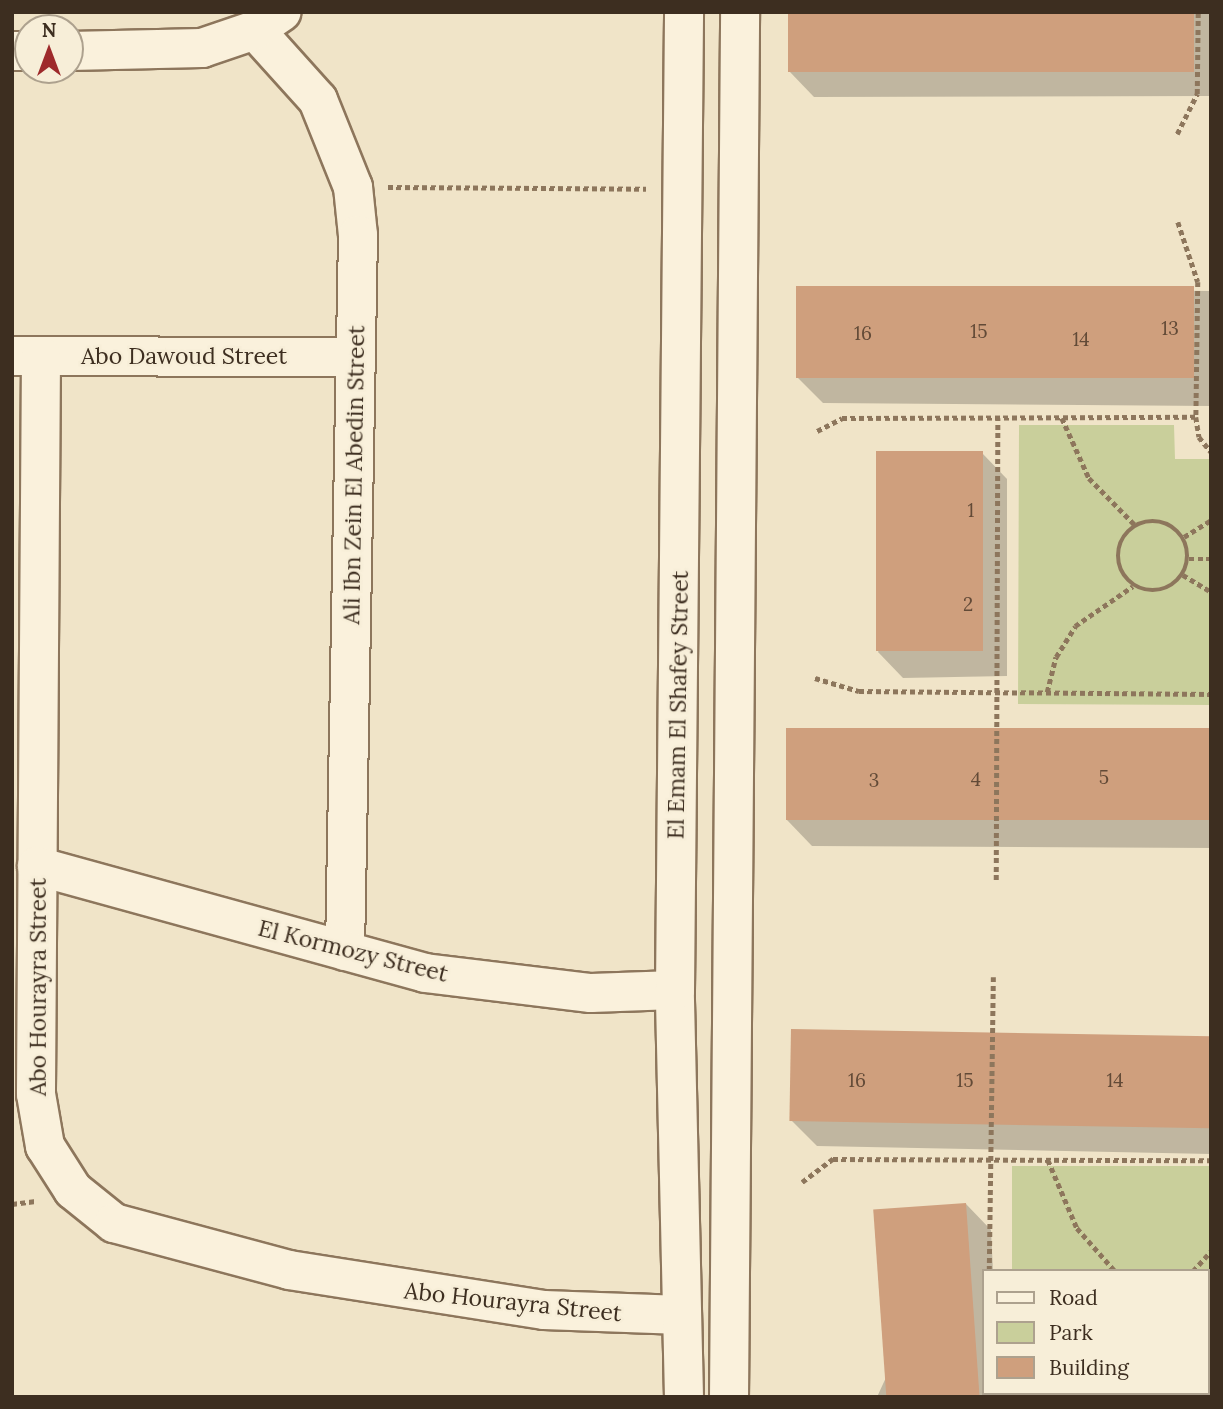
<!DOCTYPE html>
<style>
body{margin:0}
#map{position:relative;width:1223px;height:1409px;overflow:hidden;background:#f0e4c8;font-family:Lora,serif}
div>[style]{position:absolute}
.green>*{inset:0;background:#c9cf9b}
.shadow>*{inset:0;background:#0003}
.building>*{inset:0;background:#cf9f7d;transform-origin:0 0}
.path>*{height:4.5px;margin-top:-2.25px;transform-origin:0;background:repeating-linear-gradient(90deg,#8d765c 0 5px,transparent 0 8.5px)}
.path>.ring{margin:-2.25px;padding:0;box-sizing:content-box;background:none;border:4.5px solid #8d765c;border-radius:50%}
.roads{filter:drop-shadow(2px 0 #8d765c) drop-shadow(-2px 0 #8d765c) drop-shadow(0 2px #8d765c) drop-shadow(0 -2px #8d765c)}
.street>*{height:38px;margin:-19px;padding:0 19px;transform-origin:19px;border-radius:19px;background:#faf1dc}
span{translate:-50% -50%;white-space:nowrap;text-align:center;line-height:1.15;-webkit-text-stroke:5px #f7eed8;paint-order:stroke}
.number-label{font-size:19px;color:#624a37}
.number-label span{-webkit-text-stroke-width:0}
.street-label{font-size:23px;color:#3d2e20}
.frame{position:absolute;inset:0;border:14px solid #3d2e20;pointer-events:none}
.legend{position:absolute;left:982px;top:1269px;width:228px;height:126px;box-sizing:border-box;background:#f7eed8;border:2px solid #ada18e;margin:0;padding:9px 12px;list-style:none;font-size:21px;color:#3d2e20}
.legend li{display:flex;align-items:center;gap:14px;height:35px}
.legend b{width:35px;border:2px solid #ada18e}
.north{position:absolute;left:14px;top:14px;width:70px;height:70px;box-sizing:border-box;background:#f7eed8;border:2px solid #ada18e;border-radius:50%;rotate:0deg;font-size:19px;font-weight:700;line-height:28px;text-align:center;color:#3d2e20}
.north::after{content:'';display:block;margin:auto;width:24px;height:32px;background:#9e2a2b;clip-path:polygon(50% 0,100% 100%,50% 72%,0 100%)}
</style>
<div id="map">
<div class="green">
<div style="clip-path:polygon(1019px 425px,1174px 425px,1175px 459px,1211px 459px,1211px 705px,1018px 704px)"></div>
<div style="clip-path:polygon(1211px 1166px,1211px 1397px,1012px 1397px,1207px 1393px,1207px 1271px,1012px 1271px,1012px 1166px)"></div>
</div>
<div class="shadow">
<div style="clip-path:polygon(789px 12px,1211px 12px,1211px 96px,814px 97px,789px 71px)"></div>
<div style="clip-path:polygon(798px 288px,1211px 291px,1211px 406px,823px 403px,798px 378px)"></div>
<div style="clip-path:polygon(982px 453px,1007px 479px,1007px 676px,903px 678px,878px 652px)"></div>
<div style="clip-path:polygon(1211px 733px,1211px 848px,812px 846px,787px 820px)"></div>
<div style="clip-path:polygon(793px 1031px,1211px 1038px,1211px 1154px,817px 1146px,792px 1121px)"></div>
<div style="clip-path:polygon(966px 1204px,991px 1230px,993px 1271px,983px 1271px,983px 1393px,1001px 1397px,877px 1397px)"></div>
</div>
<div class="building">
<div style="left:788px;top:12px;width:406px;height:60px"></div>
<div style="left:796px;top:286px;width:398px;height:92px"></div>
<div style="left:983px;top:451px;width:200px;height:107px;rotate:90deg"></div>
<div style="left:1211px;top:728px;width:92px;height:425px;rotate:90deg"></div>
<div style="left:791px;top:1029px;width:420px;height:92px;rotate:1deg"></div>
<div style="left:966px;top:1203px;width:194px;height:93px;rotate:86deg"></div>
</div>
<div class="path">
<div style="left:1177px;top:134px;width:45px;rotate:-63.4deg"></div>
<div style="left:1197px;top:94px;width:82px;rotate:-89.3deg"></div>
<div style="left:388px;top:187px;width:258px;rotate:0.4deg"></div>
<div style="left:1178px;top:222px;width:63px;rotate:71.6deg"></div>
<div style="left:1198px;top:282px;width:135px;rotate:90.8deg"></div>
<div style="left:1062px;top:418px;width:66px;rotate:65.8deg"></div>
<div style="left:1089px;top:478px;width:66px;rotate:45.6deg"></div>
<div style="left:817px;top:431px;width:28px;rotate:-27deg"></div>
<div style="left:842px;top:418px;width:354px;rotate:-0.2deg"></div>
<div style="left:1196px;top:417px;width:20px;rotate:81deg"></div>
<div style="left:1199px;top:437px;width:19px;rotate:51deg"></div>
<div class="ring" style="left:1118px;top:521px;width:65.5px;height:65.5px"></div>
<div style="left:1184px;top:537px;width:32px;rotate:-32deg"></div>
<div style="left:1189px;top:559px;width:22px"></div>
<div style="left:1183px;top:575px;width:33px;rotate:31deg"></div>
<div style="left:815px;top:678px;width:46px;rotate:16.5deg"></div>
<div style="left:859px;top:691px;width:352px;rotate:0.5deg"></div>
<div style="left:1047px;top:692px;width:36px;rotate:-76deg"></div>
<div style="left:1056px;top:657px;width:36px;rotate:-58deg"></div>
<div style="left:1075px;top:626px;width:70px;rotate:-34.6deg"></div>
<div style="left:996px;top:880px;width:462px;rotate:-89.8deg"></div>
<div style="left:1048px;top:1160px;width:74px;rotate:66.9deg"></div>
<div style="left:1077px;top:1228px;width:57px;rotate:48.5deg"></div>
<div style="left:802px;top:1182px;width:39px;rotate:-37deg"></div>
<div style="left:833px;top:1159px;width:378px;rotate:0.2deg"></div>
<div style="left:12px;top:1204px;width:24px;rotate:-7deg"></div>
<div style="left:989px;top:1271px;width:294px;rotate:-89.2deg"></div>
<div style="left:1193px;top:1271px;width:27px;rotate:-48deg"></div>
<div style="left:1207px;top:1355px;width:6px;rotate:51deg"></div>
<div style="left:990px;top:1393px;width:4px;rotate:90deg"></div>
<div style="left:1084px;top:1397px;width:4px;rotate:-63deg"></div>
</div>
<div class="roads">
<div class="street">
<div style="left:255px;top:30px;width:94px;rotate:48deg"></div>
<div style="left:318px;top:100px;width:94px;rotate:68.1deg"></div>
<div style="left:353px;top:187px;width:48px;rotate:84.1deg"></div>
<div style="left:358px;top:235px;width:716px;rotate:91.04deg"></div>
<div style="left:12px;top:51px;width:16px"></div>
<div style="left:70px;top:51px;width:132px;rotate:-1.3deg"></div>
<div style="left:202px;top:48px;width:56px;rotate:-18.8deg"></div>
<div style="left:255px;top:30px;width:32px;rotate:-34deg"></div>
<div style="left:12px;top:356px;width:344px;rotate:0.2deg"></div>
<div style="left:41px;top:356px;width:738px;rotate:90.39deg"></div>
<div style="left:36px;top:1094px;width:53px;rotate:80.2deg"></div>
<div style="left:45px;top:1146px;width:52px;rotate:57.5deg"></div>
<div style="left:73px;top:1190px;width:53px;rotate:38.8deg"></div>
<div style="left:114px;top:1223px;width:181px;rotate:15deg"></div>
<div style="left:289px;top:1270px;width:258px;rotate:8.9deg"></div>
<div style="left:544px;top:1310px;width:138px;rotate:2.1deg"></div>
<div style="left:37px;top:866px;width:402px;rotate:15.4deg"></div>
<div style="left:425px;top:973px;width:167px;rotate:6.9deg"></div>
<div style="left:591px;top:993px;width:84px;rotate:-2deg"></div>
<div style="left:684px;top:1397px;width:407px;rotate:-91.3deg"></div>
<div style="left:675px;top:990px;width:978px;rotate:-89.47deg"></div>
<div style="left:729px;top:1397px;width:1385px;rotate:-89.54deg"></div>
</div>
</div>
<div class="number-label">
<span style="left:1170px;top:329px">13</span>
<span style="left:979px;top:332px">15</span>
<span style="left:863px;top:334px">16</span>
<span style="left:1081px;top:340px">14</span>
<span style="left:971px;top:511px">1</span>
<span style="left:968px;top:605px">2</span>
<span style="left:1104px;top:778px">5</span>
<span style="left:976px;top:780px">4</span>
<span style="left:874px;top:781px">3</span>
<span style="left:857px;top:1081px">16</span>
<span style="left:965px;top:1081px">15</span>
<span style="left:1115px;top:1081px">14</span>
</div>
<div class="street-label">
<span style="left:184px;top:356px">Abo Dawoud Street</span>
<span style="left:354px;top:475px;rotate:-89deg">Ali Ibn Zein El Abedin Street</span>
<span style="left:678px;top:705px;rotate:-89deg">El Emam El Shafey Street</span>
<span style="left:353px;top:951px;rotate:14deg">El Kormozy Street</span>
<span style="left:38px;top:987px;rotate:-90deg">Abo Hourayra Street</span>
<span style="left:513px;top:1302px;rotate:6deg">Abo Hourayra Street</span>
</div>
<div class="frame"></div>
<ul class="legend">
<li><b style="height:9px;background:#faf1dc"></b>Road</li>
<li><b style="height:19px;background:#c9cf9b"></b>Park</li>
<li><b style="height:19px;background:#cf9f7d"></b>Building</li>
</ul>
<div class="north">N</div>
</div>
